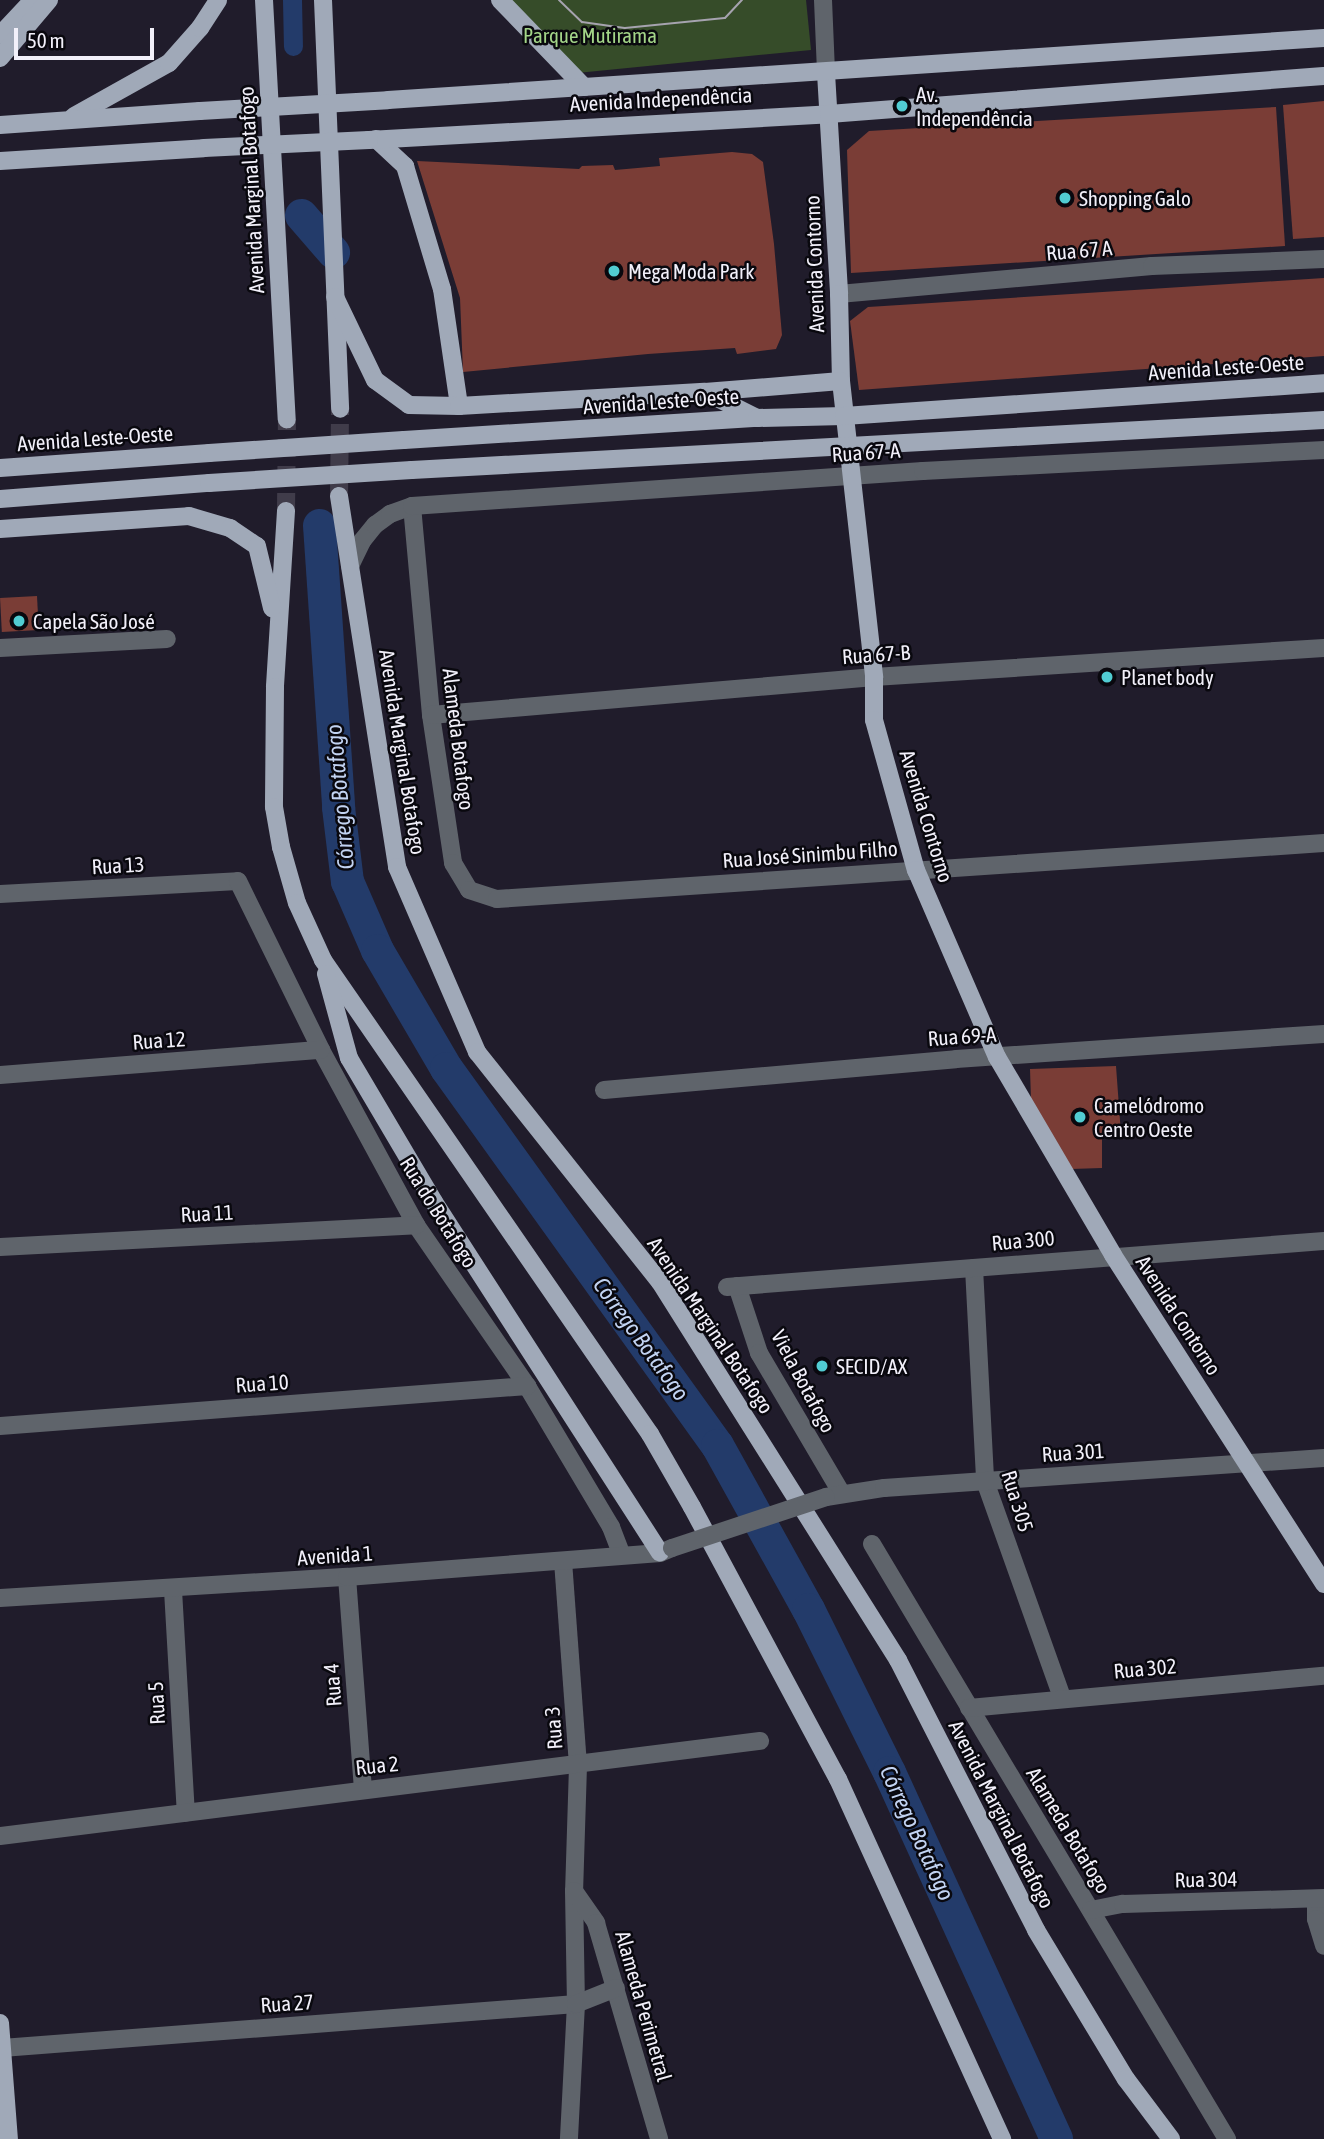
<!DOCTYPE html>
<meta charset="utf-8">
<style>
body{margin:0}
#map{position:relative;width:1324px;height:2139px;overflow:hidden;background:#201c2b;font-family:"Asap Condensed",sans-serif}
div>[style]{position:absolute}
.green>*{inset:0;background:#364c29}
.canal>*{height:19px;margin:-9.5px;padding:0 9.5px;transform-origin:9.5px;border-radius:9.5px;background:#233b6a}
.river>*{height:33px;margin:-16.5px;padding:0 16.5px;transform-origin:16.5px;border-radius:16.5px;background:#233b6a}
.building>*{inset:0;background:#7a3d36;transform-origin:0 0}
.major-tunnel>*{height:18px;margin-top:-9px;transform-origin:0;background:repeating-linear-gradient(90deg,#403c4a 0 18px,transparent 0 27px)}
.minor>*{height:18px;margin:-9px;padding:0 9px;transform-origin:9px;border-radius:9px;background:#5f646b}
.major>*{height:18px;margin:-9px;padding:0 9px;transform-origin:9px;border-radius:9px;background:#a0a9b8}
.tram>*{height:2px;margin:-1px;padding:0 1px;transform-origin:1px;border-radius:1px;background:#a6a3af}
.minor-bridge>*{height:18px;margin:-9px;padding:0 9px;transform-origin:9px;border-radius:9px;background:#5f646b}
.major-bridge>*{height:18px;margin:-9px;padding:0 9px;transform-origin:9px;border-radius:9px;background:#a0a9b8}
.dots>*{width:19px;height:19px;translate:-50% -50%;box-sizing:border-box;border:4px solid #09080e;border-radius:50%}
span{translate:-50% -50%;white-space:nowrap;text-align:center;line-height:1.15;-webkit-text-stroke:5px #09080e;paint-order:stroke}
.park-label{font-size:21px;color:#a3d588}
.poi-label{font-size:21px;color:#f2f0fa}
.left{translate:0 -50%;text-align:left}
.street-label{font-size:21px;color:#f2f0fa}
.water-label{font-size:23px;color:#c2d3f2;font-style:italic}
.scale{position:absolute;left:14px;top:28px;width:140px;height:32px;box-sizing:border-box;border:4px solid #f2f0fa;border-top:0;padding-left:9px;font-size:21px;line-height:24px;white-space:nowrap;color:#f2f0fa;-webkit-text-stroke:5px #09080e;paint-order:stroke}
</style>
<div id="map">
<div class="green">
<div style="clip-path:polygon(509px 0,806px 0,811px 50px,577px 73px)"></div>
</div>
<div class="canal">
<div style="left:292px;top:0;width:46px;rotate:88.8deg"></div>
</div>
<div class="river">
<div style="left:301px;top:215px;width:49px;rotate:49.1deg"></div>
<div style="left:319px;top:525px;width:283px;rotate:86.1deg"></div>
<div style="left:338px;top:807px;width:75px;rotate:83.1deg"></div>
<div style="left:347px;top:881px;width:75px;rotate:66.5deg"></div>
<div style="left:377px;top:950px;width:137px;rotate:59.7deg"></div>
<div style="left:446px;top:1068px;width:464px;rotate:54.3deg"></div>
<div style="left:717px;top:1445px;width:188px;rotate:61deg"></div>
<div style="left:808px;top:1609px;width:182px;rotate:63.6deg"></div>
<div style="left:889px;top:1772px;width:403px;rotate:65.5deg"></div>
</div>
<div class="building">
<div style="clip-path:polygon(1324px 101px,1324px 237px,1293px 239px,1283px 105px)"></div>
<div style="clip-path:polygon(1276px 107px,1285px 246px,851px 273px,847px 150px,869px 131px)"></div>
<div style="clip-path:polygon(732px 152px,752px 154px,763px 162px,774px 244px,782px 335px,776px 349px,737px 354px,735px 348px,648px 354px,463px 372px,460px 298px,417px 161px,579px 169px,582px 166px,613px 165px,615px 170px,660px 166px,659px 158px)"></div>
<div style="clip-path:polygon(1324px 278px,1324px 356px,859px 390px,850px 321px,868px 307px)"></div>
<div style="left:37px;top:596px;width:34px;height:37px;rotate:87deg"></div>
<div style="clip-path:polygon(1116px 1066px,1121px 1134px,1102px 1134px,1102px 1168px,1071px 1169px,1031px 1100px,1030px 1069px)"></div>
</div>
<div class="major-tunnel">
<div style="left:339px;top:496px;width:87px;rotate:-89.3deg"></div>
<div style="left:286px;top:511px;width:92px;rotate:-89.4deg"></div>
</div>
<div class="minor">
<div style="left:823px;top:0;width:73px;rotate:87.6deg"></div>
<div style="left:839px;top:294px;width:314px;rotate:-5.1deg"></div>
<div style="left:1152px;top:266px;width:172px;rotate:-2.3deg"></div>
<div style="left:412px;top:506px;width:210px;rotate:84.8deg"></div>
<div style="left:431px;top:715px;width:150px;rotate:81.5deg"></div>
<div style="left:453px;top:863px;width:31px;rotate:59deg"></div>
<div style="left:469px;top:890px;width:29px;rotate:18deg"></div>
<div style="left:497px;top:899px;width:829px;rotate:-3.87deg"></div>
<div style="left:350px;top:566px;width:28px;rotate:-64deg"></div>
<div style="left:362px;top:541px;width:21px;rotate:-51deg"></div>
<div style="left:375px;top:525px;width:19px;rotate:-36deg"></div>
<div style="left:390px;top:514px;width:23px;rotate:-20deg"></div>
<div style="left:412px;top:506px;width:512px;rotate:-3.92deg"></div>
<div style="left:923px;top:471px;width:402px;rotate:-3deg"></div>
<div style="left:0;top:648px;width:167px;rotate:-3.1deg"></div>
<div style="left:431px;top:715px;width:445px;rotate:-4.9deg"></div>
<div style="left:874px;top:677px;width:451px;rotate:-3.7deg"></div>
<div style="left:0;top:894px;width:238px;rotate:-3.1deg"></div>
<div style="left:238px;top:881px;width:188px;rotate:63.8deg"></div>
<div style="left:321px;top:1050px;width:199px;rotate:61.5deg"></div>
<div style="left:416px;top:1225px;width:196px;rotate:55.4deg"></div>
<div style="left:527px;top:1386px;width:164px;rotate:59.2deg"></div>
<div style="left:611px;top:1527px;width:30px;rotate:69deg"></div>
<div style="left:0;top:1075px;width:322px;rotate:-4.5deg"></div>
<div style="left:604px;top:1090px;width:353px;rotate:-5deg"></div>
<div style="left:956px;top:1059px;width:369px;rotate:-3.9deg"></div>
<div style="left:0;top:1247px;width:417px;rotate:-3deg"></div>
<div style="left:974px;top:1268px;width:213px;rotate:87deg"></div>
<div style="left:985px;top:1481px;width:229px;rotate:70.4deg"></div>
<div style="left:737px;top:1286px;width:71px;rotate:71.8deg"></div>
<div style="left:759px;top:1353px;width:161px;rotate:59.5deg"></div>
<div style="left:727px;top:1287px;width:599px;rotate:-4.41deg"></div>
<div style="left:0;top:1426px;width:529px;rotate:-4.34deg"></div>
<div style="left:826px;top:1497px;width:59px;rotate:-8.8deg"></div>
<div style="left:884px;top:1488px;width:441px;rotate:-3.9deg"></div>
<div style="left:872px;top:1544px;width:693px;rotate:59.18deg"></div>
<div style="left:563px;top:1561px;width:206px;rotate:85.8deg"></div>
<div style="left:578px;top:1766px;width:125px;rotate:91.8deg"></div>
<div style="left:574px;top:1891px;width:113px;rotate:89deg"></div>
<div style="left:576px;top:2004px;width:135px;rotate:93deg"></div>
<div style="left:347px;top:1577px;width:213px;rotate:85.7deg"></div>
<div style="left:173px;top:1590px;width:223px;rotate:86.7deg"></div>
<div style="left:0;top:1598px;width:348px;rotate:-3.5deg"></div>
<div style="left:347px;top:1577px;width:314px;rotate:-4.4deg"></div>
<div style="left:660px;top:1553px;width:13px;rotate:-23deg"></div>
<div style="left:969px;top:1708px;width:356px;rotate:-5.2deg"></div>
<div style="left:0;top:1836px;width:766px;rotate:-7.13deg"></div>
<div style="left:574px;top:1891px;width:39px;rotate:55deg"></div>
<div style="left:596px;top:1923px;width:225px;rotate:73.7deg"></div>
<div style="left:1316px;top:1899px;width:20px;rotate:90deg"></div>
<div style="left:1316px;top:1919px;width:28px;rotate:73deg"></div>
<div style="left:1091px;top:1910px;width:33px;rotate:-11deg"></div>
<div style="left:1123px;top:1904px;width:201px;rotate:-1.7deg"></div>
<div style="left:2px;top:2048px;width:576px;rotate:-4.38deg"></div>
<div style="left:576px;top:2004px;width:43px;rotate:-21.8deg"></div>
</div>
<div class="major">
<div style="left:264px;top:0;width:420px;rotate:86.9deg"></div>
<div style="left:323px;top:0;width:409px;rotate:87.6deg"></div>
<div style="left:500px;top:0;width:121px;rotate:46deg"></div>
<div style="left:0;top:35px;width:48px;rotate:-46.7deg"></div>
<div style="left:0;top:58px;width:76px;rotate:-49.8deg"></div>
<div style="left:826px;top:73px;width:221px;rotate:86.6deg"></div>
<div style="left:839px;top:294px;width:87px;rotate:88.7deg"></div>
<div style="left:841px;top:381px;width:298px;rotate:83.6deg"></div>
<div style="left:874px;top:677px;width:43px;rotate:90deg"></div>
<div style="left:874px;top:720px;width:156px;rotate:74.4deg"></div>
<div style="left:916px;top:870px;width:204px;rotate:66.6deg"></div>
<div style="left:997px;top:1057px;width:229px;rotate:59.6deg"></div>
<div style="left:1113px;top:1255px;width:391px;rotate:57.3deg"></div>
<div style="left:388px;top:100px;width:938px;rotate:-3.79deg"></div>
<div style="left:74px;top:116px;width:109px;rotate:-29.2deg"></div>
<div style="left:169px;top:63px;width:47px;rotate:-48.5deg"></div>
<div style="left:200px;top:28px;width:33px;rotate:-57deg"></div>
<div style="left:0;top:125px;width:200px;rotate:-4deg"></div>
<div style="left:376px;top:139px;width:40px;rotate:43deg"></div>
<div style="left:405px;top:166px;width:128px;rotate:73.3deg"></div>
<div style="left:442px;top:289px;width:118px;rotate:81.7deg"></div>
<div style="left:369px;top:140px;width:461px;rotate:-3.2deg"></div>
<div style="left:829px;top:114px;width:496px;rotate:-4.4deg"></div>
<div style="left:0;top:161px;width:204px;rotate:-3.6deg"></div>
<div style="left:335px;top:297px;width:92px;rotate:64.3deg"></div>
<div style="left:375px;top:380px;width:42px;rotate:36.3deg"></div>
<div style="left:409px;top:405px;width:50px;rotate:1.1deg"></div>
<div style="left:459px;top:406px;width:246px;rotate:-3.3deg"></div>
<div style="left:705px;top:392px;width:136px;rotate:-4.6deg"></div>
<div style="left:707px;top:393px;width:56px;rotate:26.6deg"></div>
<div style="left:404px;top:440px;width:354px;rotate:-3.6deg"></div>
<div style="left:757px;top:418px;width:87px;rotate:-1.3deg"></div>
<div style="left:844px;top:416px;width:481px;rotate:-3.9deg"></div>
<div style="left:0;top:468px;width:210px;rotate:-4.1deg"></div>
<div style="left:412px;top:470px;width:913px;rotate:-3.14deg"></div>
<div style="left:339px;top:496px;width:376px;rotate:81.1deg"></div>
<div style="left:397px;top:867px;width:202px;rotate:66.6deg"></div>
<div style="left:477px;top:1052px;width:294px;rotate:51.5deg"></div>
<div style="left:660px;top:1282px;width:447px;rotate:57.8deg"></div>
<div style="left:898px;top:1660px;width:303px;rotate:62.9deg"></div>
<div style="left:1036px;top:1930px;width:174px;rotate:58.9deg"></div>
<div style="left:1126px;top:2079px;width:75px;rotate:53.1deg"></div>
<div style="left:0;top:499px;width:210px;rotate:-4.4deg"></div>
<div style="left:286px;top:511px;width:176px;rotate:93.6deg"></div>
<div style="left:275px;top:687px;width:120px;rotate:90.5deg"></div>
<div style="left:274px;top:807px;width:41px;rotate:80.1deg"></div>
<div style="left:281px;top:847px;width:58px;rotate:74.1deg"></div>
<div style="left:297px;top:903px;width:63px;rotate:65.5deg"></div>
<div style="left:323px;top:960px;width:576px;rotate:55.4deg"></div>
<div style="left:650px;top:1434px;width:84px;rotate:60.1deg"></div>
<div style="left:692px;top:1507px;width:309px;rotate:61.8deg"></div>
<div style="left:838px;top:1779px;width:396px;rotate:65.5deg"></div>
<div style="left:0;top:529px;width:189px;rotate:-3.9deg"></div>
<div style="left:189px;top:516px;width:43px;rotate:16.3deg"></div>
<div style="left:230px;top:528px;width:32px;rotate:34deg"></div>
<div style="left:257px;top:546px;width:64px;rotate:76.4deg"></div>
<div style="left:326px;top:974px;width:87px;rotate:74.7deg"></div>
<div style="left:349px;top:1058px;width:167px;rotate:59.4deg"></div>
<div style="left:434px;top:1202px;width:417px;rotate:57.2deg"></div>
<div style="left:0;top:2023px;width:116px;rotate:85.6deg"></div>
</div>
<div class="tram">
<div style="left:559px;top:0;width:32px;rotate:44deg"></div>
<div style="left:582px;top:22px;width:43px;rotate:7.9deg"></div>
<div style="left:625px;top:28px;width:100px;rotate:-5.7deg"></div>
<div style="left:725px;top:18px;width:25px;rotate:-47deg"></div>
</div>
<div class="minor-bridge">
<div style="left:672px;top:1548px;width:162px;rotate:-18.3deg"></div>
</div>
<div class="major-bridge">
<div style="left:200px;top:111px;width:188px;rotate:-3.3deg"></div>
<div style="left:204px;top:148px;width:165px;rotate:-2.8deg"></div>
<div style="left:209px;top:453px;width:195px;rotate:-3.8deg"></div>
<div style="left:209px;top:483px;width:203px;rotate:-3.7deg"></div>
</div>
<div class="dots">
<div style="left:902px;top:106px;background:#51ccd2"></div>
<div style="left:1065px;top:198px;background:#51ccd2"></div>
<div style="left:614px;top:271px;background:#51ccd2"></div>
<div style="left:19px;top:621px;background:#51ccd2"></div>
<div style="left:1107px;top:677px;background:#51ccd2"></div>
<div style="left:1080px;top:1117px;background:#51ccd2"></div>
<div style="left:822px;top:1366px;background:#51ccd2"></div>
</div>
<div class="park-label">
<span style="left:590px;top:35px">Parque Mutirama</span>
</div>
<div class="poi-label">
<span class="left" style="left:916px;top:106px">Av.<br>Independência</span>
<span class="left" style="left:1079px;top:198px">Shopping Galo</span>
<span class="left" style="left:628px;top:271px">Mega Moda Park</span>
<span class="left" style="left:33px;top:621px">Capela São José</span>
<span class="left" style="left:1121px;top:677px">Planet body</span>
<span class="left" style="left:1094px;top:1117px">Camelódromo<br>Centro Oeste</span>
<span class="left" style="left:836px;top:1366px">SECID/AX</span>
</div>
<div class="street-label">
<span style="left:661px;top:99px;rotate:-3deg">Avenida Independência</span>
<span style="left:251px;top:190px;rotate:-93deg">Avenida Marginal Botafogo</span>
<span style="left:1079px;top:250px;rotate:-5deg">Rua 67 A</span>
<span style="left:814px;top:264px;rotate:-92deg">Avenida Contorno</span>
<span style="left:1226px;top:367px;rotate:-4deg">Avenida Leste-Oeste</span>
<span style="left:661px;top:401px;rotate:-4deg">Avenida Leste-Oeste</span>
<span style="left:95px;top:438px;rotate:-4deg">Avenida Leste-Oeste</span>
<span style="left:866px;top:452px;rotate:-4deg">Rua 67-A</span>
<span style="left:876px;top:654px;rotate:-4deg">Rua 67-B</span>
<span style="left:459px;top:739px;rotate:83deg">Alameda Botafogo</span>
<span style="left:403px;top:752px;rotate:81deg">Avenida Marginal Botafogo</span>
<span style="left:927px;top:816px;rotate:73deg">Avenida Contorno</span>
<span style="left:810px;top:854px;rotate:-4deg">Rua José Sinimbu Filho</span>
<span style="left:118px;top:865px;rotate:-3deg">Rua 13</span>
<span style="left:962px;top:1036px;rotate:-4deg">Rua 69-A</span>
<span style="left:159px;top:1040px;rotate:-4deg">Rua 12</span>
<span style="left:439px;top:1212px;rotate:58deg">Rua do Botafogo</span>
<span style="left:207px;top:1213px;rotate:-3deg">Rua 11</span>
<span style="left:1023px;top:1240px;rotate:-5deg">Rua 300</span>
<span style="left:1179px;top:1315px;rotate:57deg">Avenida Contorno</span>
<span style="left:711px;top:1325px;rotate:56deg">Avenida Marginal Botafogo</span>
<span style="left:804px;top:1381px;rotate:62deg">Viela Botafogo</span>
<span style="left:262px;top:1383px;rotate:-4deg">Rua 10</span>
<span style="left:1073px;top:1452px;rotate:-4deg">Rua 301</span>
<span style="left:1018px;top:1501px;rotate:73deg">Rua 305</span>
<span style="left:335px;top:1555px;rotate:-4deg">Avenida 1</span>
<span style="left:1145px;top:1668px;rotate:-5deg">Rua 302</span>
<span style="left:332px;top:1685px;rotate:-94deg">Rua 4</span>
<span style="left:156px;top:1703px;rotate:-93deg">Rua 5</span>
<span style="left:553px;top:1728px;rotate:-94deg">Rua 3</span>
<span style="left:377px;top:1765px;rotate:-6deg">Rua 2</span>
<span style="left:1002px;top:1814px;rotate:63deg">Avenida Marginal Botafogo</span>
<span style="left:1069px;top:1830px;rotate:59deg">Alameda Botafogo</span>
<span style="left:1206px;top:1879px;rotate:-1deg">Rua 304</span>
<span style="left:287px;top:2003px;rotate:-4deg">Rua 27</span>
<span style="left:644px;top:2006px;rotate:74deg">Alameda Perimetral</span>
</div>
<div class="water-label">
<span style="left:340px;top:797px;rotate:-95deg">Córrego Botafogo</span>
<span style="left:641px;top:1339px;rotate:54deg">Córrego Botafogo</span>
<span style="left:917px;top:1833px;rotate:65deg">Córrego Botafogo</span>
</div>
<div class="scale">50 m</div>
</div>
